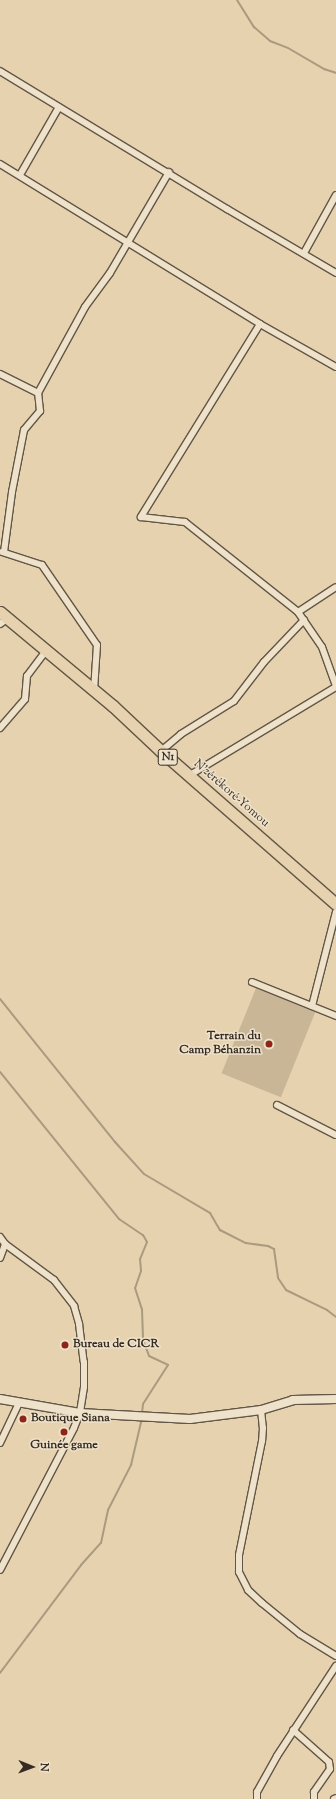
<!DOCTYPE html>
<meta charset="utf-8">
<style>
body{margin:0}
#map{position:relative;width:336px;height:1799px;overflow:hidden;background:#e7d2af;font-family:"Sorts Mill Goudy",serif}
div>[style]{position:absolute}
.green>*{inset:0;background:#c9b697;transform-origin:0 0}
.stream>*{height:2px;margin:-1px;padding:0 1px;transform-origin:1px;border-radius:1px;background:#aa9a7f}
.roads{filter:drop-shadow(1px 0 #625646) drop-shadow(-1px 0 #625646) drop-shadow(0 1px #625646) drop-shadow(0 -1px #625646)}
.minor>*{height:6px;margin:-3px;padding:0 3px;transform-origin:3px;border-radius:3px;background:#efe2cb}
.tertiary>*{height:8px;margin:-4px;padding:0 4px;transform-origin:4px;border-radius:4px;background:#efe2cb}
.trunk>*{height:11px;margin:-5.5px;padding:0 5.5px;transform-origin:5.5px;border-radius:5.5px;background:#e7d2af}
.dots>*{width:11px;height:11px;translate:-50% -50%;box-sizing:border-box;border:2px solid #efe2cb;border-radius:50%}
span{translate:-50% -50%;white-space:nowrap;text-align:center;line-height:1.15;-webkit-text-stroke:3px #efe2cb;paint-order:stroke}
.shield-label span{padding:1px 3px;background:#efe2cb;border:1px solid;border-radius:3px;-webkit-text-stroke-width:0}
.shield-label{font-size:11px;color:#352c23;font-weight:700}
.street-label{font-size:12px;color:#352c23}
.poi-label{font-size:12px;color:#352c23;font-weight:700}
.right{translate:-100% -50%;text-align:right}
.left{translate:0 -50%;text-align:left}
.north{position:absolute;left:12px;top:1747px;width:40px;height:40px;-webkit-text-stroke:3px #efe2cb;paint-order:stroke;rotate:91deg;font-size:11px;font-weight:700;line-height:16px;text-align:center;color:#352c23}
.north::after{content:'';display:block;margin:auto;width:14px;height:18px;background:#352c23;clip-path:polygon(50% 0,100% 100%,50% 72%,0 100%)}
</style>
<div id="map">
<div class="green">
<div style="left:256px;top:988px;width:64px;height:92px;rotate:22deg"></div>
</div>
<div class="stream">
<div style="left:237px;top:0;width:32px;rotate:58deg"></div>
<div style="left:254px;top:27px;width:21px;rotate:41deg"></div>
<div style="left:270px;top:41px;width:19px;rotate:21deg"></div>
<div style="left:288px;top:48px;width:42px;rotate:30.3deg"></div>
<div style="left:324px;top:69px;width:13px;rotate:18deg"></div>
<div style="left:0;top:999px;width:184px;rotate:51.2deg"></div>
<div style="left:115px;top:1142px;width:43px;rotate:47.8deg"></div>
<div style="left:144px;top:1174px;width:77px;rotate:30.6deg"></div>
<div style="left:210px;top:1213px;width:20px;rotate:60deg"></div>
<div style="left:220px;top:1230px;width:29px;rotate:27deg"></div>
<div style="left:246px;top:1243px;width:22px;rotate:8deg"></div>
<div style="left:268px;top:1246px;width:7px;rotate:27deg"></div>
<div style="left:274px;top:1249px;width:29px;rotate:82deg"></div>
<div style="left:278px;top:1278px;width:14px;rotate:56deg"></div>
<div style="left:286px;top:1290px;width:46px;rotate:26deg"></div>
<div style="left:327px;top:1310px;width:11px;rotate:38deg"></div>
<div style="left:0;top:1072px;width:189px;rotate:51deg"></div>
<div style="left:119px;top:1219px;width:29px;rotate:34deg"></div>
<div style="left:143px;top:1235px;width:8px;rotate:60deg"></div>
<div style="left:147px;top:1242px;width:18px;rotate:112deg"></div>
<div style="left:140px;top:1259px;width:12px;rotate:85deg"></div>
<div style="left:141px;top:1271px;width:18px;rotate:109deg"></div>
<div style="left:135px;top:1288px;width:22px;rotate:72deg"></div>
<div style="left:142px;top:1309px;width:31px;rotate:88deg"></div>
<div style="left:143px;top:1340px;width:17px;rotate:69deg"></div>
<div style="left:149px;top:1356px;width:21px;rotate:25deg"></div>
<div style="left:168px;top:1365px;width:46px;rotate:122.7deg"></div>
<div style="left:143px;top:1404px;width:10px;rotate:96deg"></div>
<div style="left:0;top:1673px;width:135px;rotate:-53.1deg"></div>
<div style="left:81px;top:1565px;width:30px;rotate:-48deg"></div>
<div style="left:101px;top:1543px;width:34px;rotate:-78deg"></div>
<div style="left:108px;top:1510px;width:51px;rotate:-62.9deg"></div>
<div style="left:131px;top:1465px;width:48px;rotate:-76.8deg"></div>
</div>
<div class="roads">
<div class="minor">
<div style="left:0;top:71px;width:266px;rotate:31.3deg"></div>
<div style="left:227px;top:209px;width:126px;rotate:30.4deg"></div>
<div style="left:0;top:164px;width:305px;rotate:31.6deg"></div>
<div style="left:260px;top:324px;width:87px;rotate:29.5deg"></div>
<div style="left:20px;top:175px;width:78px;rotate:-60.2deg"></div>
<div style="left:304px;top:253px;width:66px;rotate:-61.1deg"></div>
<div style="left:260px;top:324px;width:227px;rotate:121.7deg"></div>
<div style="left:141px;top:517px;width:44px;rotate:6.5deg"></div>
<div style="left:185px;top:522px;width:144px;rotate:38.5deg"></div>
<div style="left:298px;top:612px;width:42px;rotate:55.6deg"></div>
<div style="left:322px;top:647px;width:41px;rotate:70.3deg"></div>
<div style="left:0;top:374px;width:42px;rotate:26.6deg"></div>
<div style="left:2px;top:552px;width:42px;rotate:18deg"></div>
<div style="left:42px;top:565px;width:97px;rotate:55.5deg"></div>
<div style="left:97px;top:645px;width:45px;rotate:93.8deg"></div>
<div style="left:4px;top:552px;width:61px;rotate:-82.4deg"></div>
<div style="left:12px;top:492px;width:63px;rotate:-79deg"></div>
<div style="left:24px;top:430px;width:25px;rotate:-50deg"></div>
<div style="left:40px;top:411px;width:18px;rotate:-96deg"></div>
<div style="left:38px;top:393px;width:98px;rotate:-61.3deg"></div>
<div style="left:85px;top:307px;width:42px;rotate:-53.7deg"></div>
<div style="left:110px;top:273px;width:117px;rotate:-59.7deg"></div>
<div style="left:298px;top:612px;width:45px;rotate:-33.3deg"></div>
<div style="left:0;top:624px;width:10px;rotate:-37deg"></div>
<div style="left:0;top:728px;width:38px;rotate:-49deg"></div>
<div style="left:25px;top:699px;width:23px;rotate:-85deg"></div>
<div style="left:27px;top:676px;width:31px;rotate:-53deg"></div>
<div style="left:161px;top:751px;width:26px;rotate:-40deg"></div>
<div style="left:181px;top:734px;width:62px;rotate:-31.9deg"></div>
<div style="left:234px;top:701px;width:49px;rotate:-52.4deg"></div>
<div style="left:264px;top:662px;width:58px;rotate:-46.4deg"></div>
<div style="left:190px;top:775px;width:170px;rotate:-31.1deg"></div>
<div style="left:252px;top:982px;width:91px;rotate:22deg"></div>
<div style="left:312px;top:1006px;width:97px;rotate:-75.7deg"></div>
<div style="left:277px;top:1105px;width:66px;rotate:27deg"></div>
<div style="left:0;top:1237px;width:9px;rotate:54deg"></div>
<div style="left:5px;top:1244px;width:61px;rotate:36.3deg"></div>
<div style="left:54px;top:1280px;width:33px;rotate:52deg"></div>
<div style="left:74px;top:1306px;width:19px;rotate:74deg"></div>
<div style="left:79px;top:1324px;width:38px;rotate:83deg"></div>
<div style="left:84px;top:1362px;width:25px;rotate:90deg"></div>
<div style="left:84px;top:1387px;width:26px;rotate:99deg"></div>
<div style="left:80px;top:1413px;width:16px;rotate:112deg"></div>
<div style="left:74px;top:1428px;width:160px;rotate:117.5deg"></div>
<div style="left:0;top:1258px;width:15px;rotate:-70deg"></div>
<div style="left:261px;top:1410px;width:18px;rotate:84deg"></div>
<div style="left:263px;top:1428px;width:13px;rotate:94deg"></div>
<div style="left:262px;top:1441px;width:116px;rotate:101.4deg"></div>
<div style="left:239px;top:1555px;width:17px;rotate:90deg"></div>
<div style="left:239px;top:1572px;width:20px;rotate:63deg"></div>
<div style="left:248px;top:1590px;width:19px;rotate:43deg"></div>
<div style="left:262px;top:1603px;width:49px;rotate:39.2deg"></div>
<div style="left:300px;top:1634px;width:42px;rotate:31.4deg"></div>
<div style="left:0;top:1443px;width:44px;rotate:-64.6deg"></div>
<div style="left:293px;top:1730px;width:48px;rotate:41.6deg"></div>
<div style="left:329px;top:1762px;width:7px;rotate:82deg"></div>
<div style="left:330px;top:1769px;width:28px;rotate:125deg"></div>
<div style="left:314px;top:1792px;width:7px;rotate:90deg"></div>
<div style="left:257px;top:1799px;width:7px;rotate:-90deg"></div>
<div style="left:257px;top:1792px;width:41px;rotate:-60.9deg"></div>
<div style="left:277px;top:1756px;width:108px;rotate:-56.8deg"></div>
<div style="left:334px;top:1799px;width:2px;rotate:-27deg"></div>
</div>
<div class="tertiary">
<div style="left:0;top:1399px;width:81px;rotate:9.9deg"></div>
<div style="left:80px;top:1413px;width:110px;rotate:3.1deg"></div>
<div style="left:190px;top:1419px;width:72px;rotate:-7.2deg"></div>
<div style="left:261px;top:1410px;width:34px;rotate:-17deg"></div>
<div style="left:293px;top:1400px;width:43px;rotate:-1.3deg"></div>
</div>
<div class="trunk">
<div style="left:0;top:612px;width:147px;rotate:39.8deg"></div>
<div style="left:113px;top:706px;width:66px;rotate:43.2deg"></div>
<div style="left:161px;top:751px;width:232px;rotate:41.2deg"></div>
</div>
</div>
<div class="dots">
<div style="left:269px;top:1044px;background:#8f2418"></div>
<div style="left:65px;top:1345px;background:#8f2418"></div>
<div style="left:23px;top:1419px;background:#8f2418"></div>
<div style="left:64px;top:1432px;background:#8f2418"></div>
</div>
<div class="shield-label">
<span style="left:168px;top:757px">N1</span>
</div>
<div class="street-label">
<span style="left:231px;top:794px;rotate:41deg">N'zérékoré-Yomou</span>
</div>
<div class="poi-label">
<span class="right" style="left:261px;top:1044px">Terrain du<br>Camp Béhanzin</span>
<span class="left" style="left:73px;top:1345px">Bureau de CICR</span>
<span class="left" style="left:31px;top:1419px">Boutique Siana</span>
<span style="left:64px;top:1446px">Guinée game</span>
</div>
<div class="north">N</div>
</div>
